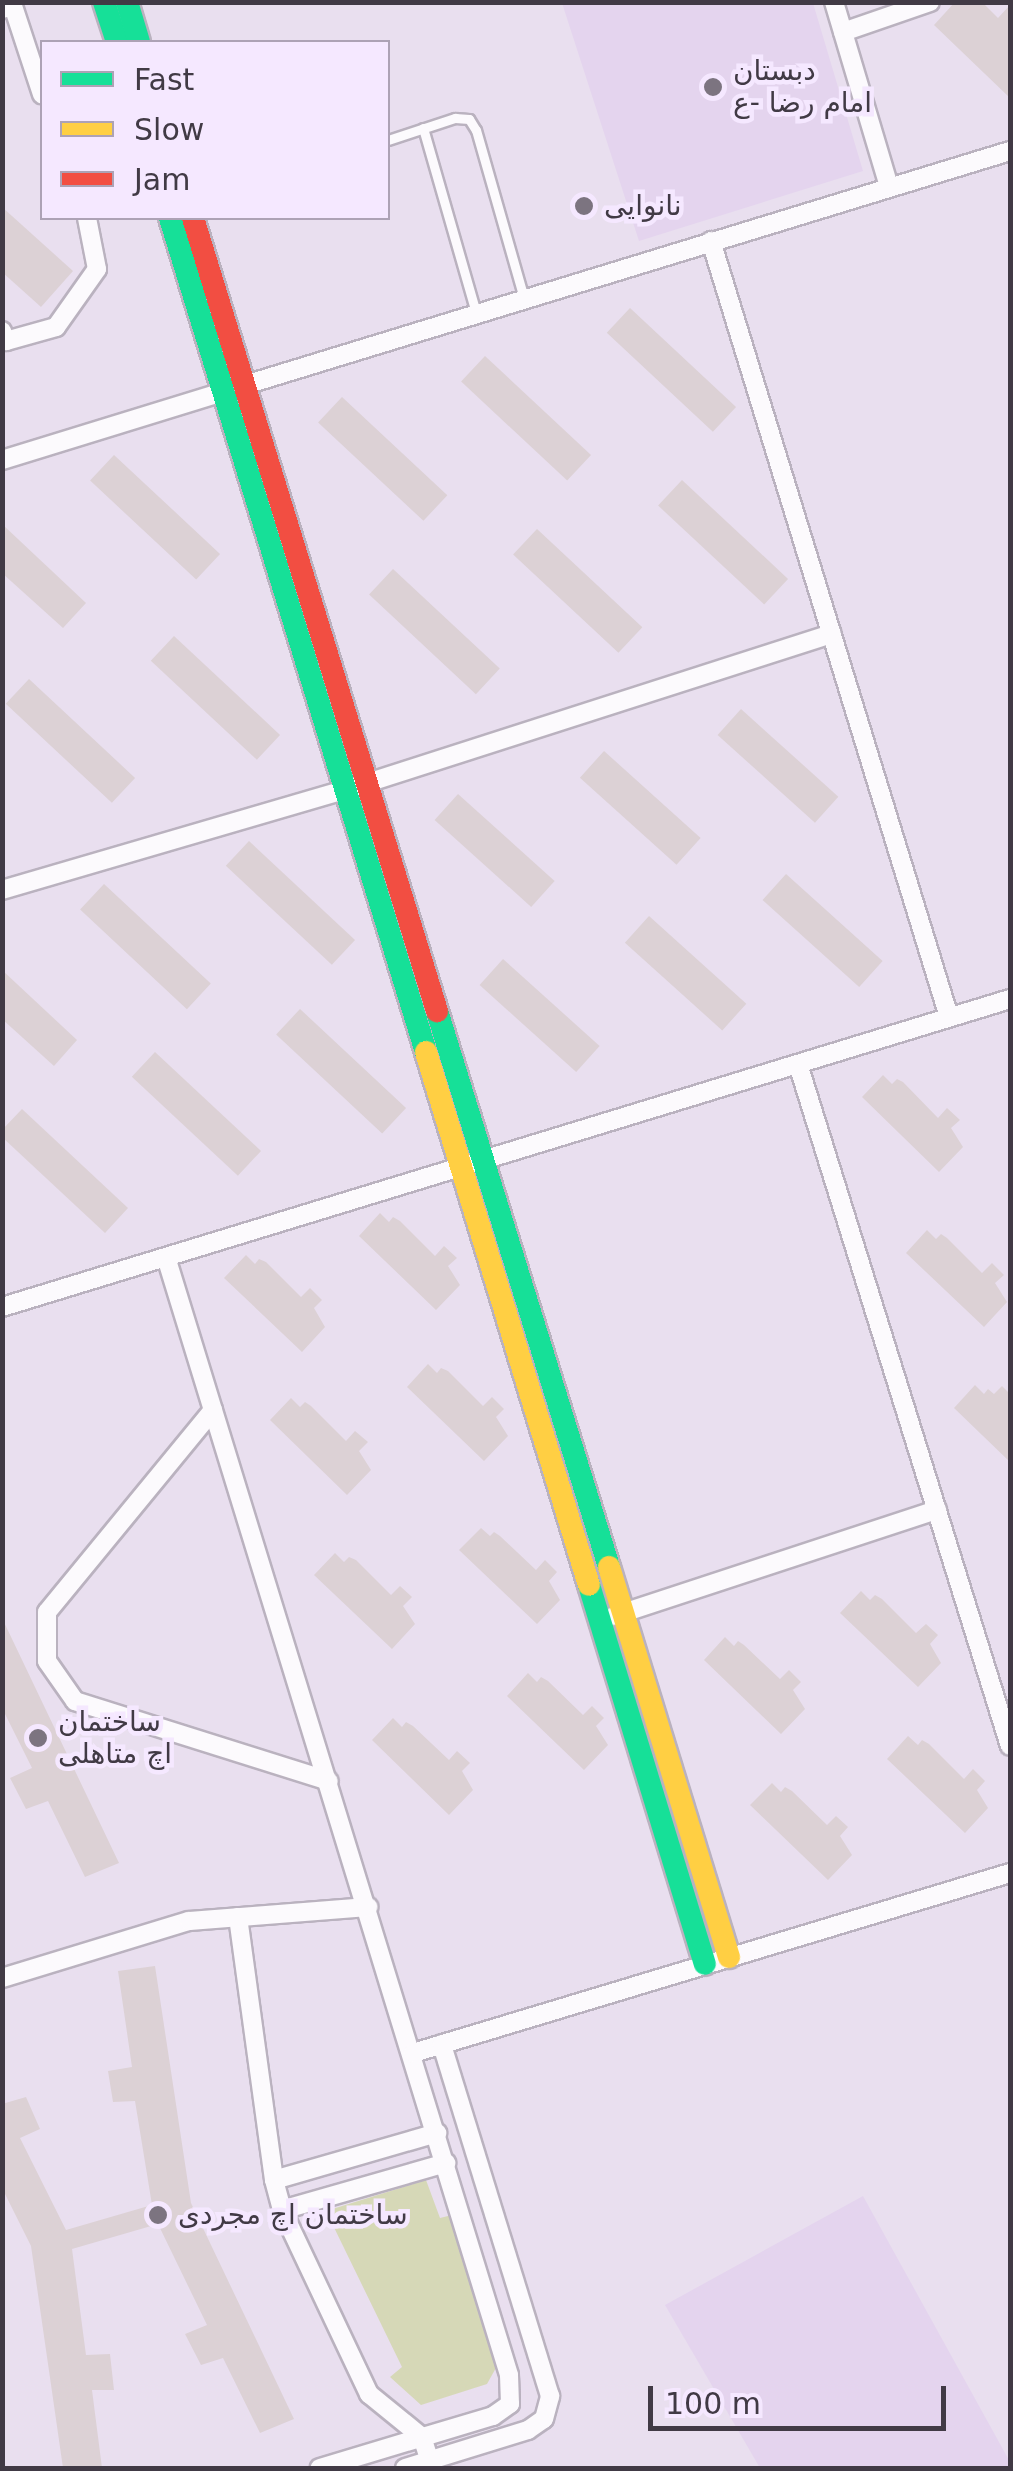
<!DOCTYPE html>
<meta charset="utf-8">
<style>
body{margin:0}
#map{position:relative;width:1013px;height:2471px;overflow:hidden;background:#e9dfef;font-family:"DejaVu Sans",Cairo,sans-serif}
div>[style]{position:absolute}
.built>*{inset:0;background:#e4d4ee}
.green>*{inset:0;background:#d6d8b7}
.building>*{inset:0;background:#dcd1d5;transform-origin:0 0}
.roads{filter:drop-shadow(2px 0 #bab2bf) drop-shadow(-2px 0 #bab2bf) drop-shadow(0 2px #bab2bf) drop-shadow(0 -2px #bab2bf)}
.lane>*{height:9px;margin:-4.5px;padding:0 4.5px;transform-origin:4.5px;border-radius:4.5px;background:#fcfafd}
.street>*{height:18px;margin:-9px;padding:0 9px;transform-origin:9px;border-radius:9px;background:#fcfafd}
.fast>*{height:22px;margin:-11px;padding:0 11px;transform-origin:11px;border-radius:11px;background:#16e098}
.slow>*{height:22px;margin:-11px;padding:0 11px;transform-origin:11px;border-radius:11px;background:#ffcf43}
.jam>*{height:22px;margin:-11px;padding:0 11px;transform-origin:11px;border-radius:11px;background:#f24e42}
.dots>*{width:28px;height:28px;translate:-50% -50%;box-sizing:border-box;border:5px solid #f5e8ff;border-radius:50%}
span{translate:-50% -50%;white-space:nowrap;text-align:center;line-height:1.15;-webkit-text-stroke:9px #f5e8ff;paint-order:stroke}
.poi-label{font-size:28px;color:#413a45}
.left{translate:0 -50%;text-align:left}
.frame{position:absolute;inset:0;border:5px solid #413a45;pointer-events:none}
.legend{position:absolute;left:40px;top:40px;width:350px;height:180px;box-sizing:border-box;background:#f5e8ff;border:2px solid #ada2b5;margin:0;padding:12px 18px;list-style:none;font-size:30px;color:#413a45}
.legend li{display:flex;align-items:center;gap:20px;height:50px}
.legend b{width:50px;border:2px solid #ada2b5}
.scale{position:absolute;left:648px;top:2386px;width:298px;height:45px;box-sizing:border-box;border:5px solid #413a45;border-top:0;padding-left:12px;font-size:30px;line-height:35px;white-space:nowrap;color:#413a45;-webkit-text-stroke:8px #f5e8ff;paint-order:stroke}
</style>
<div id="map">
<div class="built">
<div style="clip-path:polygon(562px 3px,813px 3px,863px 171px,639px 241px)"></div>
<div style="clip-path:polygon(863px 2196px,1010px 2462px,1010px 2468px,760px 2468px,665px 2305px)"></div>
</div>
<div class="green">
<div style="clip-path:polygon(426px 2180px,440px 2218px,452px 2215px,497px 2366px,487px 2384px,421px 2405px,390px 2377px,402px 2367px,326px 2211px)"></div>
</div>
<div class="building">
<div style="clip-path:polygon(955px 2px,982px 2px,998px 18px,1010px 5px,1010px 98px,934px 25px)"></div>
<div style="clip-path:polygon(2px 207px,73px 271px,41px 307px,2px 272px)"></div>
<div style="left:630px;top:308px;width:145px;height:34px;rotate:43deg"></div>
<div style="left:485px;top:356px;width:145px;height:35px;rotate:43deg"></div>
<div style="left:342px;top:397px;width:144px;height:35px;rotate:43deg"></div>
<div style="left:114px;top:455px;width:145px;height:35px;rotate:43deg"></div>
<div style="left:682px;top:480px;width:145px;height:35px;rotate:43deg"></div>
<div style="clip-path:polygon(2px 524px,86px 603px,63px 628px,2px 573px)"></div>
<div style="left:537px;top:529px;width:144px;height:35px;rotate:43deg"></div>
<div style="left:393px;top:569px;width:146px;height:35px;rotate:43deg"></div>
<div style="left:174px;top:636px;width:145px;height:34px;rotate:43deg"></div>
<div style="left:29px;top:679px;width:145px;height:34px;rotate:43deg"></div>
<div style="left:741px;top:709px;width:131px;height:35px;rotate:42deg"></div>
<div style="left:604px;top:751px;width:130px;height:36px;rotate:42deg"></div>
<div style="left:458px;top:794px;width:130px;height:35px;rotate:42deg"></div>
<div style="left:249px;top:841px;width:145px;height:34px;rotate:43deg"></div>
<div style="left:786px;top:874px;width:130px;height:35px;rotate:42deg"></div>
<div style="left:104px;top:884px;width:146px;height:35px;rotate:43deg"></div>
<div style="left:649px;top:916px;width:131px;height:36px;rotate:42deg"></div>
<div style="left:503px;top:959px;width:130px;height:35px;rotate:42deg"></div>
<div style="clip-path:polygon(2px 970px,77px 1040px,54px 1066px,2px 1019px)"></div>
<div style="left:300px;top:1009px;width:145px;height:35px;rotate:43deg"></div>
<div style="left:155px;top:1052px;width:145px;height:34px;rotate:43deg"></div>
<div style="clip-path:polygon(883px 1075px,892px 1084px,897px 1079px,903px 1082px,938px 1118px,947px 1108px,960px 1120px,951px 1128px,963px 1147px,939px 1172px,862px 1097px)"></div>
<div style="clip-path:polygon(22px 1109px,128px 1208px,105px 1233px,2px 1137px,2px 1130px)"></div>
<div style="clip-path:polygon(380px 1213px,389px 1222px,393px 1217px,400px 1221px,435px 1256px,444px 1246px,457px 1258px,448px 1266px,460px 1285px,436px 1310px,359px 1236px)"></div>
<div style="clip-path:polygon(927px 1230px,936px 1239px,941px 1234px,947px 1238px,982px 1273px,992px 1263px,1004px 1275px,995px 1283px,1007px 1302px,984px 1327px,906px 1253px)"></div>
<div style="clip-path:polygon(246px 1255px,255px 1264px,259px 1259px,266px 1262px,301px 1297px,310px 1288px,322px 1300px,314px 1308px,325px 1327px,302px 1352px,224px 1278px)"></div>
<div style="clip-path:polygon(428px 1364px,437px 1373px,441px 1368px,448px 1371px,483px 1406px,492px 1397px,504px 1409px,496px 1417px,508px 1436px,484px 1461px,407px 1387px)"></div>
<div style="clip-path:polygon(975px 1385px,984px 1394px,988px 1389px,994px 1394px,1002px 1386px,1010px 1394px,1010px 1462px,954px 1408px)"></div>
<div style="clip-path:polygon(291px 1398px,300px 1407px,305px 1402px,311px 1406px,346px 1441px,355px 1431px,368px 1442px,359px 1451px,371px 1470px,347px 1495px,270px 1420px)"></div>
<div style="clip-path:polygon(481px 1528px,490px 1536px,494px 1532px,500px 1536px,536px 1570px,545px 1560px,557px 1572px,549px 1581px,560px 1600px,537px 1624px,459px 1550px)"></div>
<div style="clip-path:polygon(335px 1553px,344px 1562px,349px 1557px,356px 1560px,391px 1595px,400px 1586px,412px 1597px,403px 1606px,415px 1624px,392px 1649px,314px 1575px)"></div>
<div style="clip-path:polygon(861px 1591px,870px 1600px,875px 1595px,882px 1599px,916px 1633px,926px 1624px,938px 1635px,930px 1644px,941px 1663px,918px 1687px,840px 1613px)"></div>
<div style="clip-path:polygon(2px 1618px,119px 1863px,85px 1877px,48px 1801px,26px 1809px,10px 1778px,32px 1768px,2px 1708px)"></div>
<div style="clip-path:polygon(725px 1637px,734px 1646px,738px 1641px,744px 1645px,780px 1679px,789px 1670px,801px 1682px,793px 1690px,805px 1709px,781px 1734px,704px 1660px)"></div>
<div style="clip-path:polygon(528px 1673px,537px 1682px,541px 1677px,548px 1681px,583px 1715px,592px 1706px,604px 1718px,596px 1726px,608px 1745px,584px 1770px,507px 1696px)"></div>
<div style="clip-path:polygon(393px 1718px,402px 1727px,406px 1722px,413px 1726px,449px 1760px,457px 1751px,470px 1763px,462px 1771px,473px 1790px,449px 1815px,372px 1740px)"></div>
<div style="clip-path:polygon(908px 1736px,918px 1745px,922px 1740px,929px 1744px,964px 1779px,973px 1769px,985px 1781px,977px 1790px,988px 1808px,965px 1833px,887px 1759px)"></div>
<div style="clip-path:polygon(772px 1783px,781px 1792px,785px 1787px,792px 1791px,827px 1825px,836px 1816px,848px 1827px,840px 1836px,852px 1855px,828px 1880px,750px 1805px)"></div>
<div style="clip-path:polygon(155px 1966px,191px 2203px,294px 2419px,260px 2433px,223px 2358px,201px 2365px,185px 2334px,207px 2325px,158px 2224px,72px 2249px,86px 2355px,110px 2354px,114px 2390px,92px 2390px,102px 2468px,63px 2468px,31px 2246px,2px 2188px,2px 2104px,26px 2097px,40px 2129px,20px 2138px,66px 2230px,152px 2205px,135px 2101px,113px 2102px,108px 2071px,132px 2067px,118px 1971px)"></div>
</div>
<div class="roads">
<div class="lane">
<div style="left:423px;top:128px;width:192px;rotate:74deg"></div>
<div style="left:388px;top:140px;width:71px;rotate:-18.2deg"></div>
<div style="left:455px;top:118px;width:14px;rotate:4deg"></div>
<div style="left:469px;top:119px;width:13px;rotate:58deg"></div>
<div style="left:476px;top:130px;width:176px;rotate:74.1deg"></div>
</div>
<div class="street">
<div style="left:834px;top:2px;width:192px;rotate:73.4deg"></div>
<div style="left:2px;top:9px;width:11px;rotate:-15deg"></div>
<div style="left:13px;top:6px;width:93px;rotate:71.8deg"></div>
<div style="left:843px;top:32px;width:92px;rotate:-19deg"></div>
<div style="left:711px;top:241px;width:812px;rotate:72.95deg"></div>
<div style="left:2px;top:331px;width:11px;rotate:68deg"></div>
<div style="left:6px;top:341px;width:52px;rotate:-15.6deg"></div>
<div style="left:56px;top:327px;width:71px;rotate:-54.7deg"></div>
<div style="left:97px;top:269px;width:52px;rotate:-101.1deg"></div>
<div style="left:245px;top:385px;width:800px;rotate:-17.01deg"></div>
<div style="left:2px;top:460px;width:231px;rotate:-17.1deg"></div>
<div style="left:2px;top:890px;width:380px;rotate:-16.3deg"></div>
<div style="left:367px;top:783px;width:488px;rotate:-17.8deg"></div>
<div style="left:798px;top:1064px;width:714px;rotate:72.73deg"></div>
<div style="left:166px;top:1257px;width:1169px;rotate:72.94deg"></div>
<div style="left:509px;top:2375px;width:29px;rotate:88deg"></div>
<div style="left:510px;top:2404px;width:21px;rotate:145deg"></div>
<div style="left:493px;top:2416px;width:181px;rotate:163.3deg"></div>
<div style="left:2px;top:1307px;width:1054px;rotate:-16.99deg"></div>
<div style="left:213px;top:1410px;width:261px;rotate:129.4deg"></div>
<div style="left:47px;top:1612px;width:49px;rotate:90deg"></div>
<div style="left:47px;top:1661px;width:49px;rotate:55deg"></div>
<div style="left:75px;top:1701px;width:266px;rotate:17.5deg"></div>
<div style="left:614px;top:1616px;width:340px;rotate:-18.2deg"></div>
<div style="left:238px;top:1917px;width:265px;rotate:82.2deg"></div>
<div style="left:274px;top:2180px;width:31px;rotate:75deg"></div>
<div style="left:282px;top:2210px;width:204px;rotate:64.7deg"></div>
<div style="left:369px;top:2394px;width:68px;rotate:39.1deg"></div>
<div style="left:422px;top:2437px;width:25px;rotate:72deg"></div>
<div style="left:2px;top:1978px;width:195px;rotate:-17deg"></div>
<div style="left:189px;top:1921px;width:180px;rotate:-4.5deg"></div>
<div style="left:413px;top:2053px;width:624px;rotate:-16.78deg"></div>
<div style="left:274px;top:2180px;width:170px;rotate:-16.1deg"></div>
<div style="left:282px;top:2210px;width:171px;rotate:-16deg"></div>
<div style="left:405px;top:2468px;width:129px;rotate:-17.2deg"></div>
<div style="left:528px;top:2430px;width:19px;rotate:-35deg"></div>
<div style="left:544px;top:2419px;width:24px;rotate:-75deg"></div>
<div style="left:550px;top:2396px;width:368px;rotate:-107.1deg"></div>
</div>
<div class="fast">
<div style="left:104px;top:2px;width:42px;rotate:72deg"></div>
<div style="left:127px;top:2px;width:42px;rotate:73.3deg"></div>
<div style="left:170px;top:218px;width:872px;rotate:72.94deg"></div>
<div style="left:437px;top:1011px;width:582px;rotate:72.81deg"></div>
<div style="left:589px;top:1585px;width:396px;rotate:73deg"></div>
</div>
<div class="slow">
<div style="left:426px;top:1052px;width:557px;rotate:73deg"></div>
<div style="left:609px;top:1567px;width:408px;rotate:72.9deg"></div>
</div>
<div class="jam">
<div style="left:193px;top:218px;width:830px;rotate:72.9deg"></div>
</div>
</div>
<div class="dots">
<div style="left:713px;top:87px;background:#7c7480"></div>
<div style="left:584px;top:206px;background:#7c7480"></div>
<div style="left:38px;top:1738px;background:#7c7480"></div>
<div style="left:158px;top:2215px;background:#7c7480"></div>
</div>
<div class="poi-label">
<span class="left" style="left:733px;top:87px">دبستان<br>امام رضا -ع</span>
<span class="left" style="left:604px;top:206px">نانوایی</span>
<span class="left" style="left:58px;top:1738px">ساختمان<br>اچ متاهلی</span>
<span class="left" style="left:178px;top:2215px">ساختمان اچ مجردی</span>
</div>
<div class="frame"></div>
<ul class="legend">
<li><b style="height:12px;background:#16e098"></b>Fast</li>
<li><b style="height:12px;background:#ffcf43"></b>Slow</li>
<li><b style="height:12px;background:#f24e42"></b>Jam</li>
</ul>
<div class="scale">100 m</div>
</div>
